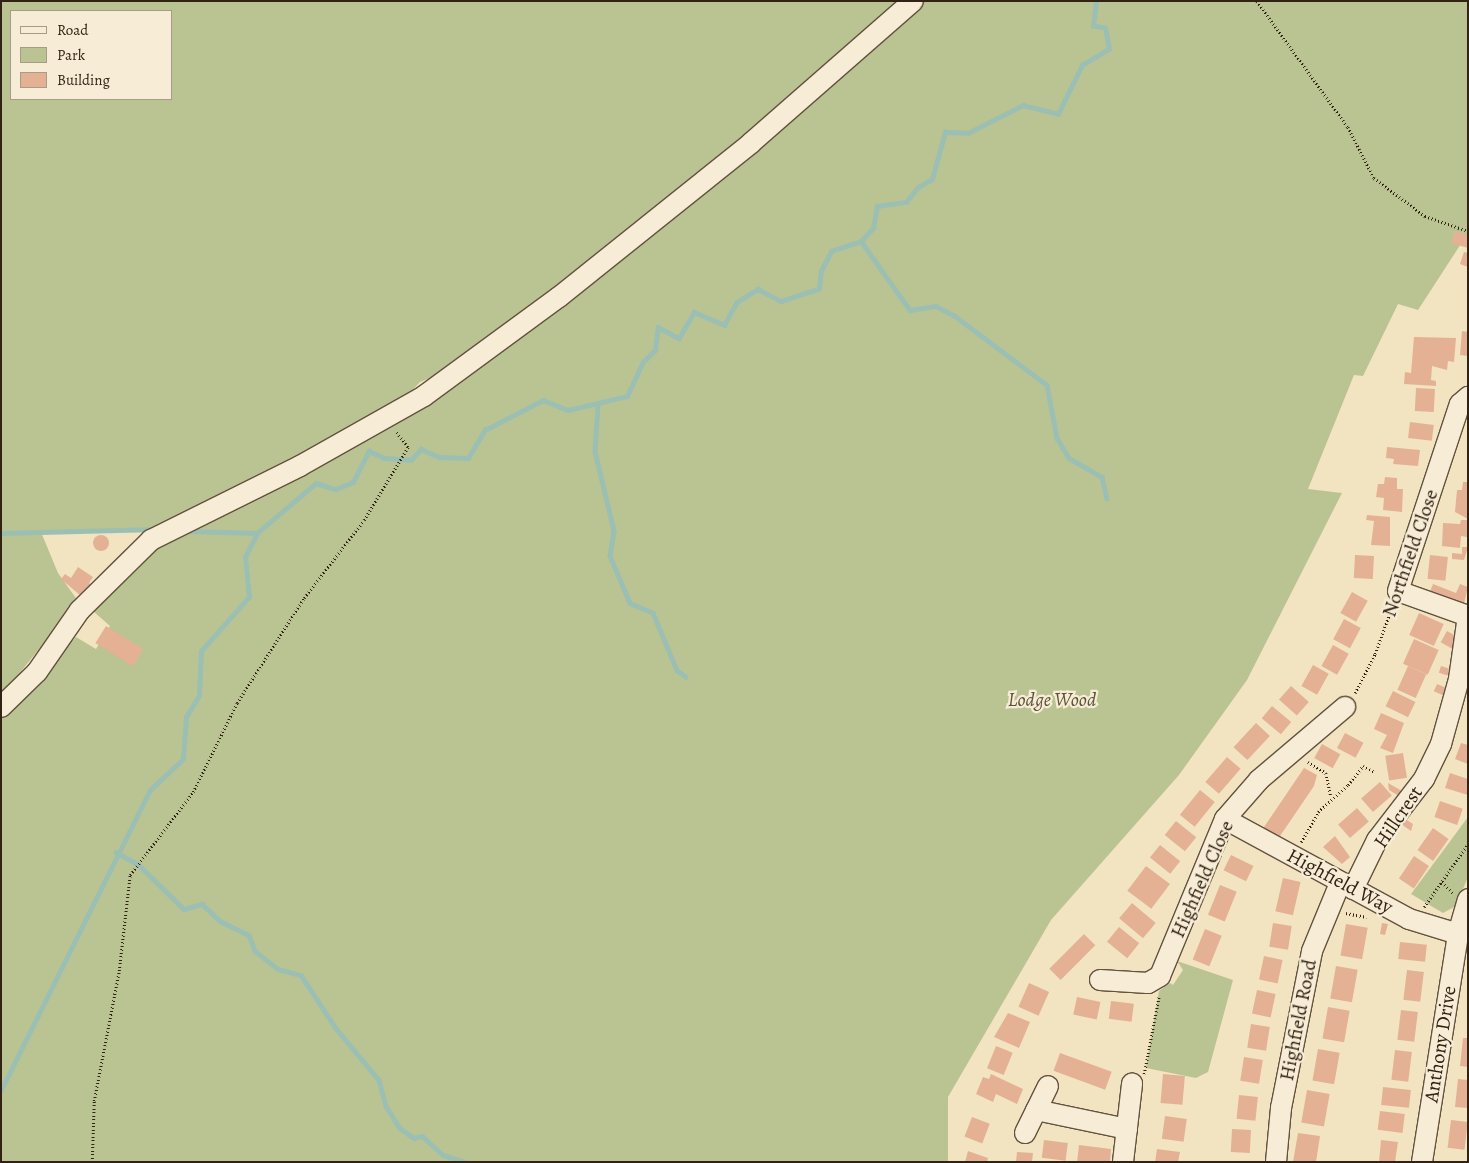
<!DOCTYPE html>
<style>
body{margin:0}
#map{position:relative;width:1469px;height:1163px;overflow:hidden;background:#f2e4c0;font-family:Alegreya,serif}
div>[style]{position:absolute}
.green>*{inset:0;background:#bac492}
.stream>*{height:4.5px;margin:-2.25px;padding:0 2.25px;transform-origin:2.25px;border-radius:2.25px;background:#9bbfb3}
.building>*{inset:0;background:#e4b195;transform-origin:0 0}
.round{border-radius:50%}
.path>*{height:2.5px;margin-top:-1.25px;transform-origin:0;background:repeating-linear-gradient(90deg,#322213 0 1px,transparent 0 3.5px)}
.roads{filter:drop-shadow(1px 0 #62523e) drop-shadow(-1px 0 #62523e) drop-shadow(0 1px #62523e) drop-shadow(0 -1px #62523e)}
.minor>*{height:20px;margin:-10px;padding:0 10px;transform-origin:10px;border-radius:10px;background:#f7edd6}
span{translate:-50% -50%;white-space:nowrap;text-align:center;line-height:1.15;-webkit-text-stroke:4.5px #f7edd6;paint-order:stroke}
.street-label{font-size:20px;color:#322213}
.park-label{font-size:20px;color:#5b5339;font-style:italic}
.frame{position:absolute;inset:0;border:2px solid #322213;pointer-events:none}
.legend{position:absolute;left:10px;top:10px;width:162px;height:90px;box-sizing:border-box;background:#f7edd6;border:1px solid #a89c88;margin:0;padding:6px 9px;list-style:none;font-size:15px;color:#322213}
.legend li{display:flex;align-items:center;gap:10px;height:25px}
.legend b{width:25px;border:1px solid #a89c88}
</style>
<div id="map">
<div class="green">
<div style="clip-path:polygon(evenodd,1px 1px,903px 1px,683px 190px,445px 372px,420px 382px,405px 398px,159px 529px,41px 532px,58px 573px,78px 601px,1px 696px,1px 1px,11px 11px,171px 11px,171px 99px,11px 99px,11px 11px)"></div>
<div style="clip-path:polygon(921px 1px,1468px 1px,1468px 233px,1418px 310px,1398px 304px,1363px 376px,1354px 375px,1308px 489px,1342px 493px,1247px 680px,1179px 775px,1051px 920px,948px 1097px,948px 1162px,1px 1162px,1px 716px,76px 637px,96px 649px,110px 626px,93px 611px,116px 582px,176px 530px,395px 420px)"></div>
<div style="clip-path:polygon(1468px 817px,1468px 877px,1456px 906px,1443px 913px,1411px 894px)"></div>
<div style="clip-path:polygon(1177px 961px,1233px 980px,1208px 1072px,1196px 1078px,1146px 1068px,1159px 991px,1170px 983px,1173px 985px,1183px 970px)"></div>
</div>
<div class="stream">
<div style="left:861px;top:241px;width:85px;rotate:54.6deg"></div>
<div style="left:910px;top:310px;width:26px;rotate:-9deg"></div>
<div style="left:936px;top:306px;width:21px;rotate:28deg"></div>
<div style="left:955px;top:316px;width:115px;rotate:36.9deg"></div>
<div style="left:1047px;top:385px;width:54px;rotate:79.3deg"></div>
<div style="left:1057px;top:438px;width:23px;rotate:59deg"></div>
<div style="left:1069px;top:458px;width:38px;rotate:30deg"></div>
<div style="left:1102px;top:477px;width:22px;rotate:77deg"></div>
<div style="left:598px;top:405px;width:46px;rotate:93.7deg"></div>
<div style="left:595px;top:451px;width:82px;rotate:76.6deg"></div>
<div style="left:614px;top:531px;width:25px;rotate:99deg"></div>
<div style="left:610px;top:556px;width:51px;rotate:66.9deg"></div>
<div style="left:630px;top:603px;width:25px;rotate:23deg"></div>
<div style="left:653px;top:613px;width:62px;rotate:67.2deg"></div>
<div style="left:677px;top:670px;width:11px;rotate:38deg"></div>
<div style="left:187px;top:531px;width:70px;rotate:1.6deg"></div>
<div style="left:1px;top:533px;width:156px;rotate:-1.5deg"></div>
<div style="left:116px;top:852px;width:26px;rotate:29deg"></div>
<div style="left:139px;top:865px;width:63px;rotate:44.4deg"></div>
<div style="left:184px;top:909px;width:19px;rotate:-16deg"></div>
<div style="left:202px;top:904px;width:25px;rotate:43deg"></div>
<div style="left:220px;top:921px;width:32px;rotate:26deg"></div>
<div style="left:249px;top:935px;width:17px;rotate:69deg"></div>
<div style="left:255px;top:951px;width:29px;rotate:38deg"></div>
<div style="left:278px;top:969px;width:24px;rotate:15deg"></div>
<div style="left:301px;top:975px;width:62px;rotate:56.8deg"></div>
<div style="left:335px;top:1027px;width:69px;rotate:50.3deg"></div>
<div style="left:379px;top:1080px;width:27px;rotate:75deg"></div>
<div style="left:386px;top:1106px;width:26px;rotate:58deg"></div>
<div style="left:400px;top:1128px;width:17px;rotate:36deg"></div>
<div style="left:414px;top:1138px;width:8px;rotate:-14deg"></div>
<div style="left:422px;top:1136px;width:28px;rotate:42deg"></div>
<div style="left:443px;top:1155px;width:24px;rotate:17deg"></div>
<div style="left:1px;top:1090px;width:335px;rotate:-63.6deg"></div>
<div style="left:150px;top:790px;width:45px;rotate:-43.2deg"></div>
<div style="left:183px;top:759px;width:42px;rotate:-85.9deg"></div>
<div style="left:186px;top:717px;width:26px;rotate:-59deg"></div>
<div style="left:199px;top:695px;width:44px;rotate:-87.4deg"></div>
<div style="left:201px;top:651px;width:72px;rotate:-48.4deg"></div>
<div style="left:249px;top:597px;width:40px;rotate:-95.7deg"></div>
<div style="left:245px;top:557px;width:27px;rotate:-63deg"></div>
<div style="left:257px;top:533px;width:77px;rotate:-40.3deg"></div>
<div style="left:316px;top:483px;width:21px;rotate:17deg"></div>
<div style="left:336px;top:489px;width:18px;rotate:-22deg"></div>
<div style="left:353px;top:482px;width:35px;rotate:-63deg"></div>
<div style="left:369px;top:451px;width:17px;rotate:24deg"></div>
<div style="left:385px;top:458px;width:26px;rotate:4deg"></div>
<div style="left:411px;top:460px;width:15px;rotate:-48deg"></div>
<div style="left:421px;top:449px;width:20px;rotate:24deg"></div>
<div style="left:439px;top:457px;width:29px;rotate:2deg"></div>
<div style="left:468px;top:458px;width:33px;rotate:-59deg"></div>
<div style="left:485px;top:430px;width:65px;rotate:-27.3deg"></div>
<div style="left:543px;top:400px;width:27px;rotate:22deg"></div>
<div style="left:568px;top:410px;width:61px;rotate:-13.3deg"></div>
<div style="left:627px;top:396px;width:38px;rotate:-65deg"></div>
<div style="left:643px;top:362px;width:17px;rotate:-45deg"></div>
<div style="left:655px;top:350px;width:23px;rotate:-83deg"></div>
<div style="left:658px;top:327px;width:24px;rotate:28deg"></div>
<div style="left:679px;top:338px;width:30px;rotate:-60deg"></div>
<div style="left:694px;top:312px;width:33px;rotate:23deg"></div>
<div style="left:724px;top:325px;width:26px;rotate:-61deg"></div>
<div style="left:737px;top:302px;width:25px;rotate:-32deg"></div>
<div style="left:758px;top:289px;width:26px;rotate:28deg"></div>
<div style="left:781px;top:301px;width:40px;rotate:-18deg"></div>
<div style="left:819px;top:289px;width:18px;rotate:-84deg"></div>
<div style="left:821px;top:271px;width:22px;rotate:-63deg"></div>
<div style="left:831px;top:251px;width:32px;rotate:-18deg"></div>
<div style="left:861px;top:241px;width:18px;rotate:-47deg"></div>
<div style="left:873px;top:228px;width:22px;rotate:-80deg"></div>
<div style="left:877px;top:206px;width:29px;rotate:-8deg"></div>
<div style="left:906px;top:202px;width:19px;rotate:-51deg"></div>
<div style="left:918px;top:187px;width:16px;rotate:-30deg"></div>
<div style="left:932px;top:179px;width:49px;rotate:-74.5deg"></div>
<div style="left:945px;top:132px;width:23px;rotate:2deg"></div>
<div style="left:968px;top:133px;width:62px;rotate:-27deg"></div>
<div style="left:1023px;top:105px;width:36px;rotate:14deg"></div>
<div style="left:1058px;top:114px;width:55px;rotate:-63.9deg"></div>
<div style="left:1082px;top:65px;width:31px;rotate:-31deg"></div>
<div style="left:1109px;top:49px;width:21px;rotate:-101deg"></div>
<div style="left:1105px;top:28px;width:12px;rotate:-171deg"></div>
<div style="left:1093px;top:26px;width:25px;rotate:-83deg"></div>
</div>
<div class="building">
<div style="clip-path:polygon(1455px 231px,1468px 235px,1468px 248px,1451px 243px)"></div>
<div style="clip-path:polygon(1464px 252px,1468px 253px,1468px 267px,1460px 264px)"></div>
<div style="clip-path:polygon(1462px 331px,1468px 332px,1468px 356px,1460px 355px)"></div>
<div style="clip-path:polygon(1414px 337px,1456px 338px,1454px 362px,1448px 361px,1447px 370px,1432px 366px,1431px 380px,1436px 381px,1436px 386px,1404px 384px,1405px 372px,1411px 373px)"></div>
<div style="left:1416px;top:388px;width:19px;height:23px;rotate:3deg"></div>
<div style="left:1410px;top:422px;width:24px;height:16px;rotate:7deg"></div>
<div style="clip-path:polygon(1387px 447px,1420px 450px,1418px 466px,1393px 464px,1394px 459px,1386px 458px)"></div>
<div style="clip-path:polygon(1385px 477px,1397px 478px,1397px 489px,1403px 489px,1402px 512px,1383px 510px,1384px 498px,1376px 497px,1378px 484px,1384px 484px)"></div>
<div style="clip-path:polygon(1463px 482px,1468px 482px,1468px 519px,1455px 512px,1457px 490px,1462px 490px)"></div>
<div style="clip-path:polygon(1367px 515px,1390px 517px,1390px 546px,1371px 545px,1374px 521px,1366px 520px)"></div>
<div style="clip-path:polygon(1461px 520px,1468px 520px,1468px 529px,1467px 537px,1461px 536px,1460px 548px,1442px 546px,1443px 523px,1460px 524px)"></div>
<div class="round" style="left:93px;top:535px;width:16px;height:16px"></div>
<div style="clip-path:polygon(1462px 547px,1468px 547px,1464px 560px,1452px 559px,1452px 553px,1462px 554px)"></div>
<div style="left:1355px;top:555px;width:19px;height:23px;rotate:3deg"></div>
<div style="left:1430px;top:555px;width:18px;height:24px;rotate:6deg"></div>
<div style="clip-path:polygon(78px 567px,93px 577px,89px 583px,93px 586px,81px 596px,61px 579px,65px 574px,71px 578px)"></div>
<div style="clip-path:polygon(1433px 584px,1456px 593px,1460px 584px,1468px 587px,1463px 608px,1429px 594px)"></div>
<div style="left:1352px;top:592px;width:18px;height:24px;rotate:29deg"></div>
<div style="left:1419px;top:613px;width:27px;height:24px;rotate:24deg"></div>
<div style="left:1344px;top:619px;width:19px;height:23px;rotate:28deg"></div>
<div style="left:106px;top:626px;width:44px;height:20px;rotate:32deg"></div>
<div style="left:1447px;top:631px;width:13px;height:13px;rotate:29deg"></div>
<div style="left:1414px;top:639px;width:27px;height:27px;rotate:24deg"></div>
<div style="left:1333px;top:645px;width:18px;height:24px;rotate:29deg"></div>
<div style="left:1313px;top:665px;width:18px;height:24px;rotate:29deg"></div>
<div style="left:1408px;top:666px;width:20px;height:26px;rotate:24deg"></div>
<div style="left:1441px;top:666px;width:9px;height:7px;rotate:18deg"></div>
<div style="left:1437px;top:684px;width:13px;height:8px;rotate:23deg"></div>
<div style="left:1291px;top:686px;width:24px;height:18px;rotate:42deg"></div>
<div style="left:1393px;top:691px;width:25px;height:17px;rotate:26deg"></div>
<div style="left:1272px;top:706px;width:25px;height:16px;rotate:40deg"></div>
<div style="clip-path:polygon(1381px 713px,1404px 723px,1393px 753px,1380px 748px,1387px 735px,1374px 729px)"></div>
<div style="left:1256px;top:723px;width:19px;height:33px;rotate:43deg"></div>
<div style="left:1345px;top:733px;width:21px;height:17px;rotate:28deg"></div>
<div style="clip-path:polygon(1461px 743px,1468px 745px,1468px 764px,1455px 759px)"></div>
<div style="left:1322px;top:744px;width:21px;height:16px;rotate:29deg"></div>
<div style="left:1403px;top:753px;width:25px;height:18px;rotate:81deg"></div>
<div style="left:1227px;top:757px;width:18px;height:33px;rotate:41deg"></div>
<div style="clip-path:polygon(1304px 768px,1317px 775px,1314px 786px,1278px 839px,1262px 830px)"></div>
<div style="clip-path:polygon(1450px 773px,1468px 779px,1468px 795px,1445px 788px)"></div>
<div style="left:1380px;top:782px;width:18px;height:25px;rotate:49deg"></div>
<div style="clip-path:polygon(1388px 783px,1402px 791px,1399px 796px,1389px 790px)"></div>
<div style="left:1200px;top:790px;width:19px;height:32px;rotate:39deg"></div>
<div style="left:1440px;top:801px;width:24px;height:17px;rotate:19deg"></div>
<div style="left:1357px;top:808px;width:18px;height:25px;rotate:49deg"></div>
<div style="clip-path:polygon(1405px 819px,1413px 824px,1411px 831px,1401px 824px)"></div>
<div style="left:1176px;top:821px;width:26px;height:18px;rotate:39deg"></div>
<div style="left:1433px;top:828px;width:19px;height:27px;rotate:35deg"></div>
<div style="clip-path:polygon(1335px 836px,1350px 857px,1342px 864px,1323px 847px)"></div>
<div style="left:1160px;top:845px;width:26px;height:16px;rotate:39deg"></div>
<div style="left:1231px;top:855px;width:25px;height:17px;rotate:26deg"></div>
<div style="left:1414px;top:856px;width:18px;height:27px;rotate:34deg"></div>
<div style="left:1146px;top:866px;width:30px;height:31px;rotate:37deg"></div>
<div style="left:1283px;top:878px;width:18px;height:34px;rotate:13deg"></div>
<div style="left:1220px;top:885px;width:18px;height:32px;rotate:22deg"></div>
<div style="left:1132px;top:903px;width:31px;height:20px;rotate:40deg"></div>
<div style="left:1273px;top:923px;width:19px;height:24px;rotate:9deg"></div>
<div style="clip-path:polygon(1382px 923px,1388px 924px,1385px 935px,1380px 934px)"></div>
<div style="left:1346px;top:924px;width:22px;height:32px;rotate:10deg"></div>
<div style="left:1119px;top:927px;width:26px;height:19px;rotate:39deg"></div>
<div style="left:1205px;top:929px;width:18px;height:33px;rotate:22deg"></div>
<div style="left:1084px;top:934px;width:16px;height:49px;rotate:45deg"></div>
<div style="left:1400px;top:942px;width:27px;height:17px;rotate:6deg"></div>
<div style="left:1264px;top:956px;width:19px;height:24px;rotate:12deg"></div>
<div style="left:1336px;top:966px;width:22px;height:33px;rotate:10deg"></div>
<div style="left:1407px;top:970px;width:17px;height:30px;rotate:7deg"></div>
<div style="left:1029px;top:983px;width:22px;height:26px;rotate:24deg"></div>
<div style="left:1257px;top:990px;width:19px;height:24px;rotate:12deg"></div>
<div style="left:1077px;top:997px;width:24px;height:18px;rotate:12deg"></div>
<div style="left:1111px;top:1001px;width:23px;height:18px;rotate:7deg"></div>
<div style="left:1328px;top:1007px;width:22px;height:32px;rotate:10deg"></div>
<div style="left:1401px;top:1010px;width:17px;height:30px;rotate:7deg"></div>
<div style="clip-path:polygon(1008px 1013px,1030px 1022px,1019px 1048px,994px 1037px)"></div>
<div style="left:1251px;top:1024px;width:19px;height:24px;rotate:9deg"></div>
<div style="clip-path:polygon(1463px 1038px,1468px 1038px,1468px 1067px,1460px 1066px)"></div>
<div style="left:996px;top:1046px;width:18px;height:24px;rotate:22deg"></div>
<div style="left:1318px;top:1049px;width:22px;height:32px;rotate:10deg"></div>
<div style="left:1395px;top:1050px;width:17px;height:30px;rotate:7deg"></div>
<div style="left:1060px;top:1053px;width:55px;height:19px;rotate:20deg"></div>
<div style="left:1244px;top:1057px;width:19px;height:24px;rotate:9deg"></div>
<div style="clip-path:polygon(991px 1074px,1023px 1089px,1017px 1104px,996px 1094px,993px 1102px,976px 1094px,983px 1077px,989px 1079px)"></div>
<div style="left:1163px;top:1074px;width:22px;height:29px;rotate:5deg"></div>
<div style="clip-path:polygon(1458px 1079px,1468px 1080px,1468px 1108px,1455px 1107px)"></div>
<div style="left:1383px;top:1087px;width:28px;height:18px;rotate:6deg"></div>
<div style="left:1307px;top:1090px;width:23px;height:33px;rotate:10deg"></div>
<div style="left:1239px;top:1095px;width:19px;height:24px;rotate:6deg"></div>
<div style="left:1380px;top:1111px;width:25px;height:19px;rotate:7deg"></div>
<div style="left:1165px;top:1116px;width:22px;height:23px;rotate:8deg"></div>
<div style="left:972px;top:1117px;width:19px;height:21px;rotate:21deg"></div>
<div style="left:1451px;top:1120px;width:17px;height:28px;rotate:7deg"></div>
<div style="left:1232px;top:1129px;width:19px;height:23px;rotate:3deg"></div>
<div style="clip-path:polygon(1298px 1133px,1320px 1136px,1316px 1162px,1293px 1162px)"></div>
<div style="left:1044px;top:1140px;width:24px;height:18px;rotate:7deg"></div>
<div style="clip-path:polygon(1381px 1140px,1398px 1142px,1395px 1162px,1379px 1162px)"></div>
<div style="clip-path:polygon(1079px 1145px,1111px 1149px,1110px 1162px,1077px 1162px)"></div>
<div style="clip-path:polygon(1157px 1149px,1180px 1152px,1178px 1162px,1155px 1162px)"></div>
<div style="clip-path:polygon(968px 1151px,988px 1158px,987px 1162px,965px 1162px)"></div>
<div style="clip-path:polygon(1017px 1152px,1033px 1153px,1032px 1162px,1016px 1162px)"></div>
</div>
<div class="path">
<div style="left:1257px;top:1px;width:155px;rotate:54.2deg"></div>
<div style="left:1348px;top:127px;width:57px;rotate:63deg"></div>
<div style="left:1374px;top:178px;width:64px;rotate:36.7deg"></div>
<div style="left:1425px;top:216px;width:46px;rotate:19.2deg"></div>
<div style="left:1355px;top:693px;width:44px;rotate:-62.9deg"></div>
<div style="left:1375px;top:654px;width:50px;rotate:-70.1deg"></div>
<div style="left:1308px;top:762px;width:21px;rotate:31deg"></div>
<div style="left:1326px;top:773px;width:24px;rotate:78deg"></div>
<div style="left:1301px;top:842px;width:34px;rotate:-60deg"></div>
<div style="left:1318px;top:812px;width:40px;rotate:-42deg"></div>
<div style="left:1348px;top:785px;width:24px;rotate:-52deg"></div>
<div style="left:1363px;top:766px;width:13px;rotate:27deg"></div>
<div style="left:1442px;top:882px;width:16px;rotate:45deg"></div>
<div style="left:1424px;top:907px;width:77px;rotate:-55.1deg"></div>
<div style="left:1346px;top:913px;width:21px;rotate:11deg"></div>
<div style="left:1144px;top:1074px;width:79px;rotate:-79.1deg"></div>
<div style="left:92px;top:1162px;width:61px;rotate:-88.1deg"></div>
<div style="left:94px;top:1101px;width:132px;rotate:-79.1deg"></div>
<div style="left:119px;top:971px;width:97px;rotate:-83.5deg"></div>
<div style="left:130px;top:875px;width:104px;rotate:-52.8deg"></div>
<div style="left:193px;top:792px;width:99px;rotate:-63.7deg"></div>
<div style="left:237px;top:703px;width:125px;rotate:-57.5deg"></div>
<div style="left:304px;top:598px;width:98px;rotate:-52.4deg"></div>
<div style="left:364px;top:520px;width:85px;rotate:-58.9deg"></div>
<div style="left:408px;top:447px;width:21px;rotate:-129deg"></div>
</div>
<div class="roads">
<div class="minor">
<div style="left:1px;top:707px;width:50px;rotate:-44.2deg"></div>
<div style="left:37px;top:672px;width:75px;rotate:-55.3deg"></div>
<div style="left:80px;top:610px;width:100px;rotate:-44.6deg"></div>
<div style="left:151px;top:540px;width:166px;rotate:-26.4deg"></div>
<div style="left:300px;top:466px;width:142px;rotate:-29.4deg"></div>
<div style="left:424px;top:396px;width:167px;rotate:-36.3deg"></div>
<div style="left:559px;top:297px;width:246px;rotate:-38.7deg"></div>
<div style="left:751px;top:143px;width:215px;rotate:-41.2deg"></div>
<div style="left:1225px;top:819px;width:209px;rotate:28.5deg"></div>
<div style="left:1409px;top:919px;width:51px;rotate:17deg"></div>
<div style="left:1353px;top:889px;width:55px;rotate:-63.9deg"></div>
<div style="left:1377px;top:840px;width:77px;rotate:-52.4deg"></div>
<div style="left:1424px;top:779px;width:39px;rotate:-64deg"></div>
<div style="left:1441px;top:744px;width:67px;rotate:-74.5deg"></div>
<div style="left:1459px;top:679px;width:64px;rotate:-81.9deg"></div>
<div style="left:1468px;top:616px;width:74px;rotate:-160.3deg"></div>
<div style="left:1398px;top:591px;width:197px;rotate:-71.7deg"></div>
<div style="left:1460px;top:404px;width:11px;rotate:-41deg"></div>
<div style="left:1100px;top:980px;width:48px;rotate:3.6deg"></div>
<div style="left:1148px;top:983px;width:14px;rotate:-30deg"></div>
<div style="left:1160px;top:976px;width:170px;rotate:-67.5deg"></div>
<div style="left:1225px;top:819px;width:52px;rotate:-48.9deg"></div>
<div style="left:1259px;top:780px;width:113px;rotate:-40.3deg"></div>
<div style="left:1036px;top:1110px;width:93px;rotate:11.8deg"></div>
<div style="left:1025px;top:1133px;width:52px;rotate:-63.9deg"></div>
<div style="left:1123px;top:1162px;width:79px;rotate:-83.4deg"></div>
<div style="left:1276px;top:1162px;width:54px;rotate:-84.7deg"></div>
<div style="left:1281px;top:1108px;width:160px;rotate:-78.8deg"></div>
<div style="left:1312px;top:951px;width:74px;rotate:-67.6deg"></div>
<div style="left:1422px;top:1162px;width:231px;rotate:-81deg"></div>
<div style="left:1458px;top:934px;width:36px;rotate:-74deg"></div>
</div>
</div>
<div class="street-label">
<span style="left:1410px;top:553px;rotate:-71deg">Northfield Close</span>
<span style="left:1398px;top:817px;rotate:-56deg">Hillcrest</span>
<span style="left:1202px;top:879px;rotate:-66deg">Highfield Close</span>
<span style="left:1340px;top:881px;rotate:28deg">Highfield Way</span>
<span style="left:1298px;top:1020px;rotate:-79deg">Highfield Road</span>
<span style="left:1440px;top:1044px;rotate:-81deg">Anthony Drive</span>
</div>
<div class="park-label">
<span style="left:1052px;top:699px">Lodge Wood</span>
</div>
<div class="frame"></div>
<ul class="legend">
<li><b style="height:6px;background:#f7edd6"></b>Road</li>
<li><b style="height:14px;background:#bac492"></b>Park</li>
<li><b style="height:14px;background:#e4b195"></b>Building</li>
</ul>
</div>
